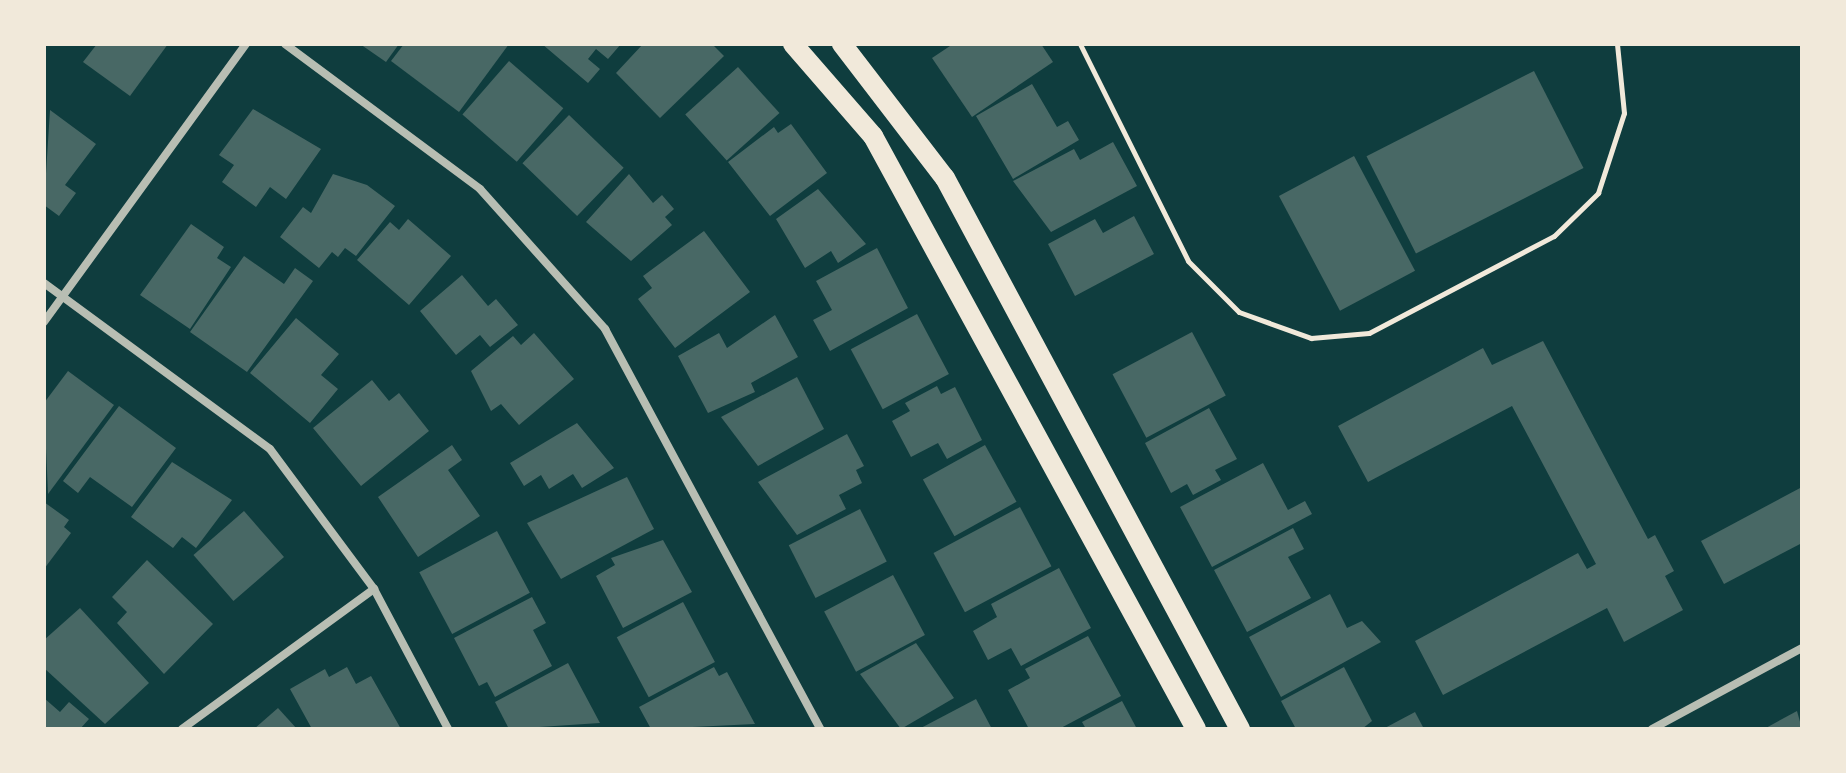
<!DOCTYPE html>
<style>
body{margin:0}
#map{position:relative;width:1846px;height:773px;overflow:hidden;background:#0f3d3e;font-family:"DM Sans",sans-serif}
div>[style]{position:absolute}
.building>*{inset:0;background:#486865;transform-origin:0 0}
.path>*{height:5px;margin:-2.5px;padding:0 2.5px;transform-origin:2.5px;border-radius:2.5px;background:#f1e9da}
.minor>*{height:8px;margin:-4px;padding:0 4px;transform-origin:4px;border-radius:4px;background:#b8beb3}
.primary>*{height:20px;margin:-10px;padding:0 10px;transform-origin:10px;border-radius:10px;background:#f1e9da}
span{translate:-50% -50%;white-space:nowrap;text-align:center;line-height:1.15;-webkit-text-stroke:7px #f1e9da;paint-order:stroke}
.frame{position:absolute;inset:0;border:46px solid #f1e9da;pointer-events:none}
</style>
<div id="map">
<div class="building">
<div style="clip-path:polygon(97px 44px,168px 44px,130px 96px,83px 62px)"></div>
<div style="clip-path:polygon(360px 44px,399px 44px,386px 62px)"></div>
<div style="clip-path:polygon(404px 44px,509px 44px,459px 112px,391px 61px)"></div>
<div style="clip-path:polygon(542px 44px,621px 44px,608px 59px,596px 49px,588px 59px,600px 69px,588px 83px)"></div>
<div style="clip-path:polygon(643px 44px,712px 44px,724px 56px,660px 118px,616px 73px)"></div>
<div style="clip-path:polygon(953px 44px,1041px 44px,1053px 62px,972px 117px,932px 58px)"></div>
<div style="left:509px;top:61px;width:72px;height:71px;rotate:41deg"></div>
<div style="left:738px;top:67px;width:62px;height:71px;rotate:48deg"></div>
<div style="left:1534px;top:71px;width:109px;height:188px;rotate:63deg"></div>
<div style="clip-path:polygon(1032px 84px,1057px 127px,1068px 121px,1079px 140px,1013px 179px,976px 116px)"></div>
<div style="clip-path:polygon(253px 109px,321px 149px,286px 199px,270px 187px,256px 207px,222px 182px,234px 165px,219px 155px)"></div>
<div style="clip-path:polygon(50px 110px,96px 144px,65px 185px,76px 193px,59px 216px,44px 205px)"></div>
<div style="left:569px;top:115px;width:76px;height:67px;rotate:44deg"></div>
<div style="clip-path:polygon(791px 124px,827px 173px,770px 216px,728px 162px,774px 127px,778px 133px)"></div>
<div style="clip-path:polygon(1113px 142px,1137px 186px,1051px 232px,1013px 181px,1074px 149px,1080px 160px)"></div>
<div style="left:1354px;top:156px;width:130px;height:85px;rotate:62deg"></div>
<div style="clip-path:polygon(333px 174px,367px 185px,395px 206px,356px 256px,345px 248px,338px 257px,332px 252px,319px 268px,280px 237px,303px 207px,311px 213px)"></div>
<div style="clip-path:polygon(629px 174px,653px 203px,662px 195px,674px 209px,665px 217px,672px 225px,631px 261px,586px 222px)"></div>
<div style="clip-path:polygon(818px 189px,866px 244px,838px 263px,831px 251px,805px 268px,776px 219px)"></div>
<div style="clip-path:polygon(1134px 216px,1154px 254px,1075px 296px,1048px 244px,1095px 219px,1103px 233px)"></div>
<div style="clip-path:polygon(408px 219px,451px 256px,409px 305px,357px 260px,390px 222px,399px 230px)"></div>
<div style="clip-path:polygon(191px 224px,224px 247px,217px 258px,231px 267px,190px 329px,140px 295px)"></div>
<div style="clip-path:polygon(704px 231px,750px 292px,675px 348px,638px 299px,652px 288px,643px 276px)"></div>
<div style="clip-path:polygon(877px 248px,908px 308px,830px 351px,813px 320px,832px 310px,816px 281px)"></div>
<div style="clip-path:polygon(244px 256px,284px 284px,295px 268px,313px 281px,247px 372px,190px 332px)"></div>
<div style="clip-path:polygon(462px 275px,488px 306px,496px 299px,518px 325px,490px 347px,480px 335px,456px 355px,420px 311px)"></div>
<div style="left:917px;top:314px;width:68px;height:75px;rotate:62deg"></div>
<div style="clip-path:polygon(775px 315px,798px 357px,751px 383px,755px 392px,708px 413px,678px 356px,719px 333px,727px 348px)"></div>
<div style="clip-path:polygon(296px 318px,339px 354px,321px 375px,338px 389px,310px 423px,250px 373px)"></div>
<div style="left:1192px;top:332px;width:72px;height:90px;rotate:62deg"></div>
<div style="clip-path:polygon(534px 333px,574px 379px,519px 425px,501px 404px,491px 411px,471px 371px,513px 336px,521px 345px)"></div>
<div style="clip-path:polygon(1543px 341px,1648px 539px,1655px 535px,1674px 571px,1665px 576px,1683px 610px,1624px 642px,1607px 608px,1443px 695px,1415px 641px,1578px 553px,1587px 569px,1596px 564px,1512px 406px,1368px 482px,1338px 426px,1483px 348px,1492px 365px)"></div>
<div style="clip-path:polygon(68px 371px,114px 405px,48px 494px,44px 403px)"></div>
<div style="clip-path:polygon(797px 377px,824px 429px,758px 466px,721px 417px)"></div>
<div style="clip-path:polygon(372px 380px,389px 401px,399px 393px,429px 431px,361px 486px,313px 428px)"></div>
<div style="clip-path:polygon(937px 386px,941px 394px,955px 387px,982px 440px,947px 459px,938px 443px,911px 457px,892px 421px,910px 411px,905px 403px)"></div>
<div style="clip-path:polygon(119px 406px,176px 448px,132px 507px,90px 477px,78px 493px,63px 481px)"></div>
<div style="clip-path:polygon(1209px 408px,1237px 459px,1215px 470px,1221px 480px,1193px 495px,1187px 484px,1171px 493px,1145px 443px)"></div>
<div style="clip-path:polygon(577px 423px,614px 468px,582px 488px,573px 474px,549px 489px,541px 475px,524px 486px,510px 463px)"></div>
<div style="clip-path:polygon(847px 434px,864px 466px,856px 470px,862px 483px,839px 495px,846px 509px,797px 535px,758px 482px)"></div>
<div style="clip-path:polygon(452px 445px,462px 460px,448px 470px,480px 516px,418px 557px,378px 497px)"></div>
<div style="left:985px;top:445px;width:65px;height:71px;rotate:61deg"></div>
<div style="clip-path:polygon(172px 462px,232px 500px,196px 548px,182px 537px,173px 548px,131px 517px)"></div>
<div style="clip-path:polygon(1263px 463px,1288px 510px,1305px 501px,1312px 514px,1212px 567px,1180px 507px)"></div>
<div style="clip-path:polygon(627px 477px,654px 529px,561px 579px,527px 523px)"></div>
<div style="clip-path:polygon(1802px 487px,1802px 543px,1724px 584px,1701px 541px)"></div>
<div style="clip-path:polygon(44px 502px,69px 520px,64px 527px,71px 533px,44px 569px)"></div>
<div style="left:1020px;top:507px;width:67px;height:98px;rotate:62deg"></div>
<div style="left:860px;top:509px;width:59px;height:80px;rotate:63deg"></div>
<div style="left:244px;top:511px;width:61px;height:67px;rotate:49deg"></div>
<div style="clip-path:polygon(1293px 528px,1304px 549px,1288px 557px,1311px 598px,1247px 632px,1214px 570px)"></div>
<div style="left:497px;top:531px;width:70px;height:88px;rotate:62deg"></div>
<div style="clip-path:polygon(663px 540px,692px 592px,623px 628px,596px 576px,615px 565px,611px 558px)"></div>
<div style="clip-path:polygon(147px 560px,213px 624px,164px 674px,117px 623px,127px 612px,112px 597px)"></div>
<div style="clip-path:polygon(1059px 568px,1091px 628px,1021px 666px,1011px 648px,988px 660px,973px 631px,997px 617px,991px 604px)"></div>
<div style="left:893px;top:575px;width:68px;height:78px;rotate:62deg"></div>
<div style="clip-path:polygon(1330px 594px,1347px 628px,1362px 621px,1381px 642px,1281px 697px,1249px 637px)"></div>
<div style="clip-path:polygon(532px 597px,546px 623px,533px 630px,552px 666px,495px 697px,487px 682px,479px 686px,454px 638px)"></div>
<div style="left:683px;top:602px;width:68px;height:75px;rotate:62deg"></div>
<div style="clip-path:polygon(80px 608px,149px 683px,105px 724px,44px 668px,44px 640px)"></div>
<div style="clip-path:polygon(1088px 636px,1121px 696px,1059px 729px,1029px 729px,1008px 690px,1030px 678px,1025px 669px)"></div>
<div style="clip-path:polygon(916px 643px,954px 698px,901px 729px,860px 674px)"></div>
<div style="clip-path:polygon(568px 663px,600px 723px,509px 729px,495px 702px)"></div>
<div style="clip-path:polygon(347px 667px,356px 684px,371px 676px,401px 729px,312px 729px,290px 689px,325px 669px,329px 677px)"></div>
<div style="clip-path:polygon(714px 667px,719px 676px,727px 672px,755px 724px,651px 729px,639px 707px)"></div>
<div style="clip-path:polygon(1344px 667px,1372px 721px,1362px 729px,1296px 729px,1281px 701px)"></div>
<div style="clip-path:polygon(44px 698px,60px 712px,69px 702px,89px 719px,80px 729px,44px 729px)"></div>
<div style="clip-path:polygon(976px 699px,992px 729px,919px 729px)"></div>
<div style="clip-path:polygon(1122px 701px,1137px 729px,1086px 729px,1082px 722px)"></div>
<div style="clip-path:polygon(278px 708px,297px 729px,254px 729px)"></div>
<div style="clip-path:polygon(1797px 711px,1802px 729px,1764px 729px)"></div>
<div style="clip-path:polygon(1415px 712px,1424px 729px,1383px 729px)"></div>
</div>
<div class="path">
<div style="left:1080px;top:44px;width:242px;rotate:63.5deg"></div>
<div style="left:1188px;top:261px;width:72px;rotate:45deg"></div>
<div style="left:1239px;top:312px;width:77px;rotate:19.9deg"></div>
<div style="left:1311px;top:338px;width:58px;rotate:-4.9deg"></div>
<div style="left:1369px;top:333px;width:209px;rotate:-27.7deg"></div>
<div style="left:1554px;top:236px;width:62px;rotate:-44.3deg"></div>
<div style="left:1598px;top:193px;width:84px;rotate:-72deg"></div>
<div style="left:1624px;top:113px;width:69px;rotate:-95.8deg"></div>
</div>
<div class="minor">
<div style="left:285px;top:44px;width:243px;rotate:36.6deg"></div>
<div style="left:480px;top:189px;width:188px;rotate:48.2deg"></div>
<div style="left:605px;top:329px;width:454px;rotate:61.7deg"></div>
<div style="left:44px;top:283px;width:280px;rotate:36.3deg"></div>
<div style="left:270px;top:449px;width:174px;rotate:53.4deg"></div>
<div style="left:374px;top:589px;width:158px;rotate:62.1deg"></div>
<div style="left:44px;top:322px;width:344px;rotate:-54deg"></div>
<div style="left:182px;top:729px;width:238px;rotate:-36.1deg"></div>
<div style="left:1652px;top:729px;width:170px;rotate:-28.4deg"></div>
</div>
<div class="primary">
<div style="left:793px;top:44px;width:122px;rotate:49deg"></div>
<div style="left:873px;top:136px;width:675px;rotate:61.42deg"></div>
<div style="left:842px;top:44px;width:169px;rotate:52.5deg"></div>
<div style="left:945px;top:178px;width:625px;rotate:61.84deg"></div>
</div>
<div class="frame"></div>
</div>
